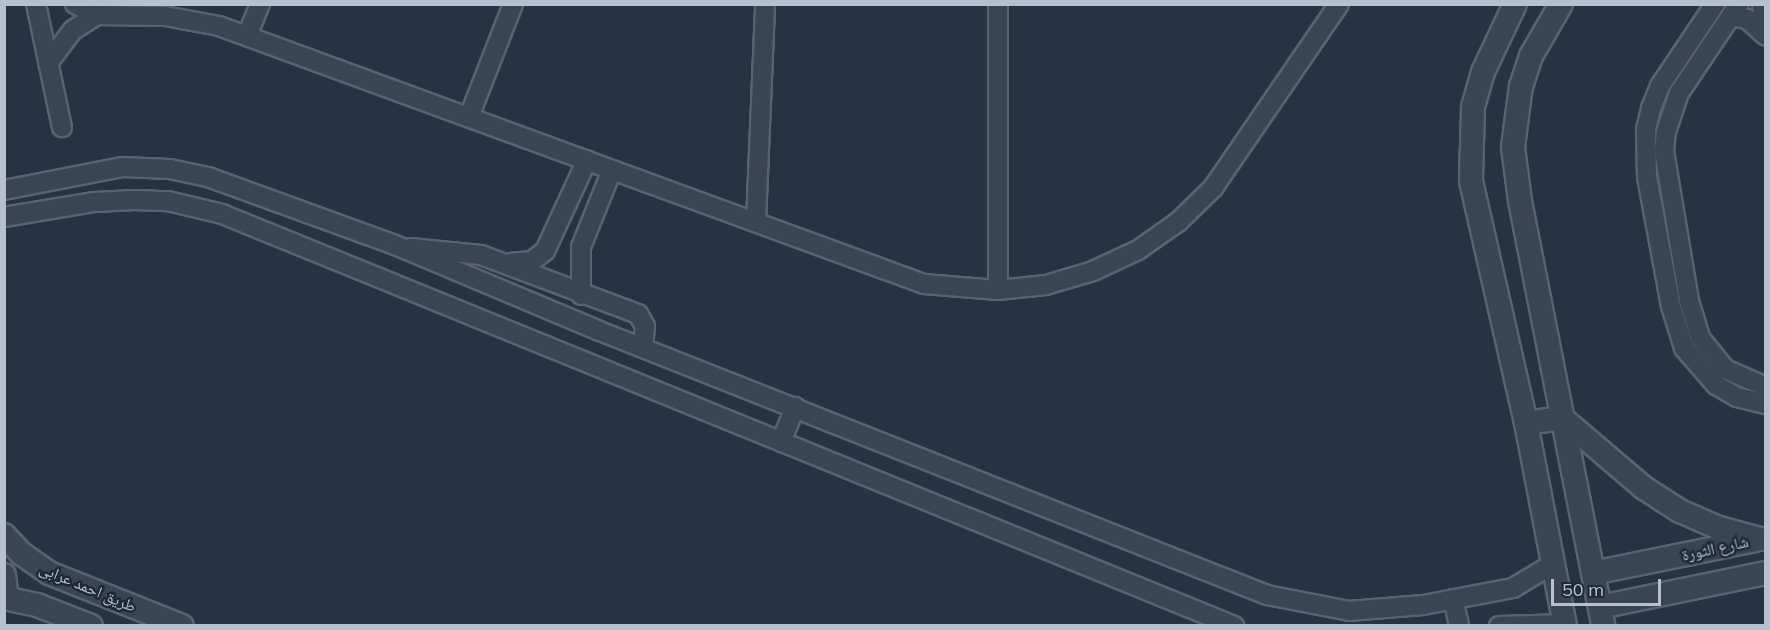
<!DOCTYPE html>
<meta charset="utf-8">
<style>
body{margin:0}
#map{position:relative;width:1770px;height:630px;overflow:hidden;background:#253345;font-family:Mulish,"Noto Naskh Arabic",sans-serif}
div>[style]{position:absolute}
.roads{filter:drop-shadow(2px 0 #586371) drop-shadow(-2px 0 #586371) drop-shadow(0 2px #586371) drop-shadow(0 -2px #586371)}
.minor>*{height:18px;margin:-9px;padding:0 9px;transform-origin:9px;border-radius:9px;background:#394554}
.tertiary>*{height:22px;margin:-11px;padding:0 11px;transform-origin:11px;border-radius:11px;background:#394554}
span{translate:-50% -50%;white-space:nowrap;text-align:center;line-height:1.15;-webkit-text-stroke:5px #1e2a39;paint-order:stroke}
.street-label{font-size:16px;color:#b7c0ce}
.frame{position:absolute;inset:0;border:6px solid #b7c0ce;pointer-events:none}
.scale{position:absolute;left:1551px;top:579px;width:110px;height:27px;box-sizing:border-box;border:3px solid #b7c0ce;border-top:0;padding-left:8px;font-size:18px;line-height:21px;white-space:nowrap;color:#b7c0ce;-webkit-text-stroke:4px #1e2a39;paint-order:stroke}
</style>
<div id="map">
<div class="roads">
<div class="minor">
<div style="left:36px;top:4px;width:126px;rotate:78.1deg"></div>
<div style="left:75px;top:4px;width:25px;rotate:27deg"></div>
<div style="left:97px;top:15px;width:68px;rotate:0.8deg"></div>
<div style="left:165px;top:16px;width:55px;rotate:10.5deg"></div>
<div style="left:219px;top:26px;width:751px;rotate:20.1deg"></div>
<div style="left:924px;top:284px;width:74px;rotate:4.6deg"></div>
<div style="left:998px;top:290px;width:48px;rotate:-5.9deg"></div>
<div style="left:1046px;top:285px;width:49px;rotate:-16.6deg"></div>
<div style="left:1093px;top:271px;width:50px;rotate:-25deg"></div>
<div style="left:1138px;top:250px;width:49px;rotate:-35deg"></div>
<div style="left:1178px;top:222px;width:49px;rotate:-44.2deg"></div>
<div style="left:1213px;top:188px;width:223px;rotate:-55.6deg"></div>
<div style="left:1715px;top:4px;width:99px;rotate:123.9deg"></div>
<div style="left:1660px;top:86px;width:24px;rotate:112deg"></div>
<div style="left:1651px;top:108px;width:23px;rotate:103deg"></div>
<div style="left:1646px;top:130px;width:47px;rotate:88.8deg"></div>
<div style="left:1647px;top:177px;width:131px;rotate:79.5deg"></div>
<div style="left:1671px;top:306px;width:44px;rotate:72.8deg"></div>
<div style="left:1684px;top:348px;width:49px;rotate:49.1deg"></div>
<div style="left:1716px;top:385px;width:24px;rotate:30deg"></div>
<div style="left:1737px;top:397px;width:30px;rotate:14deg"></div>
<div style="left:1739px;top:4px;width:107px;rotate:124deg"></div>
<div style="left:1679px;top:93px;width:41px;rotate:108.4deg"></div>
<div style="left:1666px;top:132px;width:19px;rotate:96deg"></div>
<div style="left:1664px;top:151px;width:152px;rotate:80.5deg"></div>
<div style="left:1689px;top:301px;width:39px;rotate:73deg"></div>
<div style="left:1700px;top:338px;width:40px;rotate:51deg"></div>
<div style="left:1725px;top:369px;width:45px;rotate:23.7deg"></div>
<div style="left:1762px;top:4px;width:32px;rotate:83deg"></div>
<div style="left:1731px;top:16px;width:16px;rotate:11deg"></div>
<div style="left:1747px;top:19px;width:24px;rotate:42deg"></div>
<div style="left:247px;top:36px;width:35px;rotate:-68deg"></div>
<div style="left:48px;top:63px;width:41px;rotate:-52.9deg"></div>
<div style="left:73px;top:30px;width:28px;rotate:-32deg"></div>
<div style="left:469px;top:117px;width:121px;rotate:-68.7deg"></div>
<div style="left:4px;top:190px;width:120px;rotate:-11deg"></div>
<div style="left:122px;top:167px;width:48px;rotate:2.4deg"></div>
<div style="left:170px;top:169px;width:39px;rotate:12deg"></div>
<div style="left:208px;top:177px;width:199px;rotate:20deg"></div>
<div style="left:395px;top:245px;width:219px;rotate:22.8deg"></div>
<div style="left:597px;top:330px;width:721px;rotate:21.58deg"></div>
<div style="left:1267px;top:595px;width:84px;rotate:11deg"></div>
<div style="left:1349px;top:611px;width:74px;rotate:-4.6deg"></div>
<div style="left:1423px;top:605px;width:92px;rotate:-10.7deg"></div>
<div style="left:1513px;top:588px;width:47px;rotate:-31deg"></div>
<div style="left:4px;top:217px;width:92px;rotate:-9.4deg"></div>
<div style="left:95px;top:202px;width:39px;rotate:-3deg"></div>
<div style="left:134px;top:200px;width:34px;rotate:2deg"></div>
<div style="left:168px;top:201px;width:56px;rotate:13.5deg"></div>
<div style="left:222px;top:214px;width:1093px;rotate:22.15deg"></div>
<div style="left:756px;top:222px;width:218px;rotate:-87.6deg"></div>
<div style="left:411px;top:248px;width:70px;rotate:5.7deg"></div>
<div style="left:481px;top:255px;width:168px;rotate:20.6deg"></div>
<div style="left:638px;top:314px;width:14px;rotate:60deg"></div>
<div style="left:645px;top:326px;width:22px;rotate:95deg"></div>
<div style="left:510px;top:263px;width:22px;rotate:-5deg"></div>
<div style="left:532px;top:261px;width:16px;rotate:-38deg"></div>
<div style="left:545px;top:251px;width:100px;rotate:-65.2deg"></div>
<div style="left:998px;top:290px;width:286px;rotate:-90deg"></div>
<div style="left:581px;top:295px;width:48px;rotate:-90deg"></div>
<div style="left:581px;top:247px;width:83px;rotate:-68.1deg"></div>
<div style="left:781px;top:442px;width:38px;rotate:-68deg"></div>
<div style="left:1453px;top:599px;width:28px;rotate:77deg"></div>
<div style="left:1499px;top:626px;width:66px;rotate:-1.7deg"></div>
</div>
<div class="tertiary">
<div style="left:1515px;top:4px;width:75px;rotate:115.2deg"></div>
<div style="left:1483px;top:72px;width:37px;rotate:106deg"></div>
<div style="left:1473px;top:108px;width:73px;rotate:91.6deg"></div>
<div style="left:1471px;top:181px;width:248px;rotate:77.2deg"></div>
<div style="left:1526px;top:423px;width:207px;rotate:79.1deg"></div>
<div style="left:1561px;top:4px;width:60px;rotate:120deg"></div>
<div style="left:1531px;top:56px;width:32px;rotate:108deg"></div>
<div style="left:1521px;top:86px;width:62px;rotate:97.5deg"></div>
<div style="left:1513px;top:147px;width:54px;rotate:82.6deg"></div>
<div style="left:1520px;top:201px;width:433px;rotate:78.9deg"></div>
<div style="left:1526px;top:423px;width:36px;rotate:-8deg"></div>
<div style="left:1562px;top:418px;width:108px;rotate:40.5deg"></div>
<div style="left:1644px;top:488px;width:43px;rotate:32.6deg"></div>
<div style="left:1680px;top:511px;width:43px;rotate:23.6deg"></div>
<div style="left:1719px;top:528px;width:42px;rotate:15deg"></div>
<div style="left:4px;top:535px;width:26px;rotate:47deg"></div>
<div style="left:22px;top:554px;width:33px;rotate:35deg"></div>
<div style="left:49px;top:573px;width:143px;rotate:21.7deg"></div>
<div style="left:1593px;top:573px;width:165px;rotate:-11.5deg"></div>
<div style="left:4px;top:575px;width:23px;rotate:83deg"></div>
<div style="left:4px;top:598px;width:34px;rotate:12deg"></div>
<div style="left:37px;top:605px;width:58px;rotate:21.3deg"></div>
<div style="left:1600px;top:607px;width:169px;rotate:-11.6deg"></div>
</div>
</div>
<div class="street-label">
<span style="left:1715px;top:548px;rotate:-12deg">شارع الثورة</span>
<span style="left:88px;top:587px;rotate:23deg">طريق احمد عرابى</span>
</div>
<div class="frame"></div>
<div class="scale">50 m</div>
</div>
